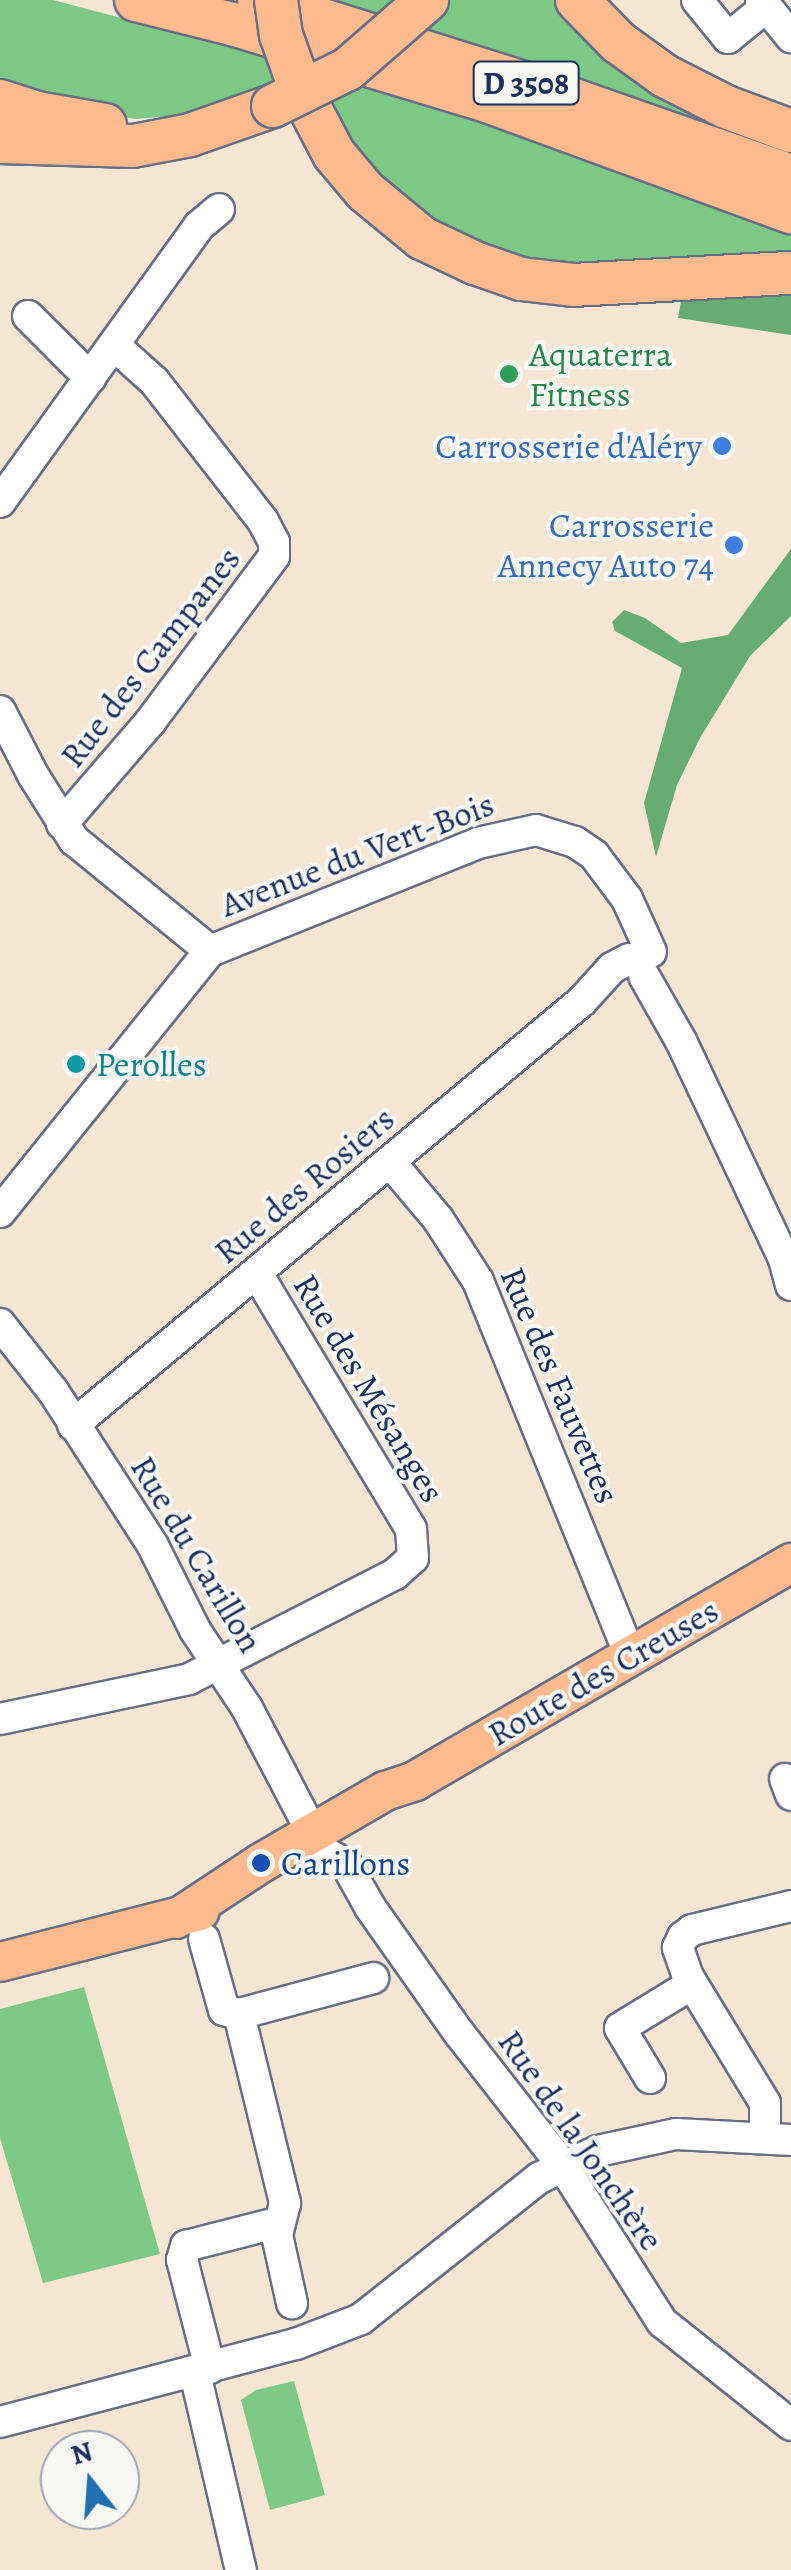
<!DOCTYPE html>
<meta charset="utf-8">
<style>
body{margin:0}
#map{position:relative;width:791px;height:2570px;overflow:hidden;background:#f5e6d4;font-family:Alegreya,serif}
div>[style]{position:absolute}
.green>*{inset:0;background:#7fc986}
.forest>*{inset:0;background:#67ad73}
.roads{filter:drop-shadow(2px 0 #676f87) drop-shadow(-2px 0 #676f87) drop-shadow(0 2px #676f87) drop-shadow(0 -2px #676f87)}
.minor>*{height:30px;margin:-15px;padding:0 15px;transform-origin:15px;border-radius:15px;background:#fff}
.major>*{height:38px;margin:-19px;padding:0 19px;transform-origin:19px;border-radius:19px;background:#fcba8e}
.highway>*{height:42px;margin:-21px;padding:0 21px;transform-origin:21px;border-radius:21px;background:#fcba8e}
.bridges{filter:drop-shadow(2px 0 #676f87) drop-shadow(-2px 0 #676f87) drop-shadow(0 2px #676f87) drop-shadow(0 -2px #676f87)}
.highway-bridge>*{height:42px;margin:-21px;padding:0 21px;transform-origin:21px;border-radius:21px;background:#fcba8e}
.dots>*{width:28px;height:28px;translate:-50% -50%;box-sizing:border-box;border:5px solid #f6f6f2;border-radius:50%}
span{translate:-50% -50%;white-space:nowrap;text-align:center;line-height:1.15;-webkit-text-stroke:8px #f6f6f2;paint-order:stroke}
.shield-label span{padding:2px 8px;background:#f6f6f2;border:2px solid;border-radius:8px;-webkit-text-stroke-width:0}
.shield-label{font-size:32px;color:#1b2f5e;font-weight:700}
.leisure-label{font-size:35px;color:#27864d}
.left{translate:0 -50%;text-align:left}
.shop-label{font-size:35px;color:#366cbe}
.right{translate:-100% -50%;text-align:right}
.street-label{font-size:35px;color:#1b2f5e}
.culture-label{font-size:35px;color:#0d838f}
.transit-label{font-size:35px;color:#164399}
.north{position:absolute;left:40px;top:2430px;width:100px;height:100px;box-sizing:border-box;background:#f6f6f2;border:2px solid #9ea6b7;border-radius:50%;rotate:343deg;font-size:28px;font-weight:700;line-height:40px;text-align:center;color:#1b2f5e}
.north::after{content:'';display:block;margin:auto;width:35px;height:45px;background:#1f6fb2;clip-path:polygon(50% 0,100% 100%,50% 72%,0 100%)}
</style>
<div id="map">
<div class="green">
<div style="clip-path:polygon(0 0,53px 0,273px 58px,283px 90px,220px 111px,137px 119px,74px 112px,0 88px)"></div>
<div style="clip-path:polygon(324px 0,559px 0,791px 148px,791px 157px)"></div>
<div style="clip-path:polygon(319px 69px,791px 227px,791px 260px,554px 266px,503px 254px,459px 236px,410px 208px,358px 155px)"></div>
<div style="clip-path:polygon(84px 1987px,160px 2254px,43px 2283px,0 2138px,0 2009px)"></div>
<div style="clip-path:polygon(294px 2381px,325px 2495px,270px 2510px,241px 2400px,256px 2390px)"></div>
</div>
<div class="forest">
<div style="clip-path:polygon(791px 293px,791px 335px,678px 318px,681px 301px)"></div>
<div style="clip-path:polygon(791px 549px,791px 616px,750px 656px,700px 738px,677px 785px,656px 857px,644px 803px,682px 668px,615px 631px,612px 622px,624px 610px,645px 618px,681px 643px,728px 635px)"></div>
</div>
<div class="roads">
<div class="minor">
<div style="left:697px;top:0;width:49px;rotate:50.8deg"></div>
<div style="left:728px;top:38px;width:49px;rotate:-39.2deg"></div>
<div style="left:761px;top:0;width:48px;rotate:51deg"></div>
<div style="left:28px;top:316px;width:88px;rotate:45deg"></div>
<div style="left:0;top:502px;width:340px;rotate:-54.2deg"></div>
<div style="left:199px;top:226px;width:26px;rotate:-40deg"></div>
<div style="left:0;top:711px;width:72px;rotate:62.7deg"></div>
<div style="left:33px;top:775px;width:77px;rotate:57.8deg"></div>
<div style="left:74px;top:840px;width:176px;rotate:39.2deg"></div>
<div style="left:62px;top:824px;width:135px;rotate:-49.2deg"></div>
<div style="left:150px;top:722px;width:207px;rotate:-53.2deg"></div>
<div style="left:274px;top:556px;width:14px;rotate:-90deg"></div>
<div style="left:274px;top:542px;width:24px;rotate:-118deg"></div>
<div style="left:263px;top:521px;width:177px;rotate:-127.9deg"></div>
<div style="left:154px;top:381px;width:54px;rotate:-138deg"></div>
<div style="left:644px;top:976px;width:75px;rotate:60.4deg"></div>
<div style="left:681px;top:1041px;width:241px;rotate:64.7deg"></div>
<div style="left:784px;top:1259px;width:27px;rotate:75deg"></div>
<div style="left:390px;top:1162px;width:75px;rotate:49.9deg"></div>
<div style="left:438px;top:1219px;width:74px;rotate:57.2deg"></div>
<div style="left:478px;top:1281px;width:405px;rotate:67.9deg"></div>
<div style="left:0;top:1212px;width:335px;rotate:-51.2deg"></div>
<div style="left:210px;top:951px;width:289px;rotate:-21.9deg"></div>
<div style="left:478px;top:843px;width:59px;rotate:-12.6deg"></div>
<div style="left:536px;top:830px;width:41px;rotate:17.1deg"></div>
<div style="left:575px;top:842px;width:23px;rotate:34deg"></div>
<div style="left:594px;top:855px;width:55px;rotate:53.1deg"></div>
<div style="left:627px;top:899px;width:58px;rotate:65.6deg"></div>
<div style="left:0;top:1324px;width:85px;rotate:51.7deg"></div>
<div style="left:53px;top:1391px;width:182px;rotate:57.1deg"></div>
<div style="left:152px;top:1544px;width:96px;rotate:63.4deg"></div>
<div style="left:195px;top:1630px;width:94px;rotate:56.3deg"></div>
<div style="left:247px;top:1708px;width:142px;rotate:62.4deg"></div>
<div style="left:73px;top:1425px;width:662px;rotate:-39.79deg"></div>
<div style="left:582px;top:1001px;width:45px;rotate:-47.7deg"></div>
<div style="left:612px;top:968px;width:19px;rotate:-28deg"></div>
<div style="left:0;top:1719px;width:193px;rotate:-11.9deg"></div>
<div style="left:189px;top:1679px;width:231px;rotate:-27deg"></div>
<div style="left:395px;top:1574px;width:24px;rotate:-42deg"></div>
<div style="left:413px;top:1558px;width:29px;rotate:-94deg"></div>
<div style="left:411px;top:1529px;width:297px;rotate:-121.1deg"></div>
<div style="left:785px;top:1779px;width:17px;rotate:69deg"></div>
<div style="left:317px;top:1848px;width:33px;rotate:29deg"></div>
<div style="left:346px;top:1864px;width:49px;rotate:60.8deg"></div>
<div style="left:370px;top:1907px;width:154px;rotate:54.8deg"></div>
<div style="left:459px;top:2033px;width:167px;rotate:52deg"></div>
<div style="left:562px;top:2165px;width:186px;rotate:57.5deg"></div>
<div style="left:662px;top:2322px;width:165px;rotate:38.6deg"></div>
<div style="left:204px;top:1939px;width:74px;rotate:74.3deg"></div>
<div style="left:224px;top:2010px;width:16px;rotate:15deg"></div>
<div style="left:239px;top:2014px;width:195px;rotate:76.3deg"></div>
<div style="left:285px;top:2203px;width:33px;rotate:104deg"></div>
<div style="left:277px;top:2235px;width:70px;rotate:77.6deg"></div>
<div style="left:239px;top:2014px;width:139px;rotate:-15deg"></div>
<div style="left:650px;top:2078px;width:58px;rotate:-121deg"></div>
<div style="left:620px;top:2028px;width:84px;rotate:-31.4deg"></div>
<div style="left:765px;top:2137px;width:34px;rotate:-90deg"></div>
<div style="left:765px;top:2103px;width:148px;rotate:-121.4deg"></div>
<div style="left:688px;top:1977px;width:31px;rotate:-109deg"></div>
<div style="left:678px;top:1948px;width:12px;rotate:-66deg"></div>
<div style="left:683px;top:1937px;width:11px;rotate:-38deg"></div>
<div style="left:692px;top:1930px;width:102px;rotate:-13.6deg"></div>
<div style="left:210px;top:2368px;width:112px;rotate:-104.5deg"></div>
<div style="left:182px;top:2260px;width:15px;rotate:-74deg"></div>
<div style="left:186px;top:2246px;width:97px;rotate:-14.3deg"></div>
<div style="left:195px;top:2373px;width:202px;rotate:76.9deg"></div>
<div style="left:0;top:2422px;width:306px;rotate:-14.8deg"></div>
<div style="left:296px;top:2344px;width:70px;rotate:-21deg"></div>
<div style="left:361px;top:2319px;width:227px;rotate:-38.4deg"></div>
<div style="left:539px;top:2178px;width:65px;rotate:-24.6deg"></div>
<div style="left:598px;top:2151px;width:80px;rotate:-12.3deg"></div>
<div style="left:676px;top:2134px;width:115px;rotate:3deg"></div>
</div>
<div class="major">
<div style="left:176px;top:1919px;width:102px;rotate:-33.4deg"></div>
<div style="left:261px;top:1863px;width:143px;rotate:-30.1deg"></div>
<div style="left:385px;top:1791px;width:32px;rotate:-18deg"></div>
<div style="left:415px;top:1781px;width:435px;rotate:-30.1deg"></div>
<div style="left:0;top:1962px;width:206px;rotate:-14.3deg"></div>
</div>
<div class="highway">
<div style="left:136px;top:0;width:99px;rotate:14deg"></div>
<div style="left:232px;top:24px;width:266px;rotate:16.8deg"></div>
<div style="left:487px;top:101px;width:324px;rotate:20.1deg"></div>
<div style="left:259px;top:0;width:291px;rotate:17.4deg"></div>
<div style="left:537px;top:87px;width:269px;rotate:19.3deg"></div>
<div style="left:577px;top:0;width:59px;rotate:45.7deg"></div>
<div style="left:618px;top:42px;width:58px;rotate:35.9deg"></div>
<div style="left:665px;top:76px;width:68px;rotate:26.9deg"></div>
<div style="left:726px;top:107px;width:69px;rotate:20.3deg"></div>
<div style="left:301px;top:91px;width:71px;rotate:62.4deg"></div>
<div style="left:334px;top:154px;width:48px;rotate:50deg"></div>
<div style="left:365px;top:191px;width:74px;rotate:39.5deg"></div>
<div style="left:422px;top:238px;width:59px;rotate:25.3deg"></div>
<div style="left:475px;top:263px;width:49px;rotate:19.2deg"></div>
<div style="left:521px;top:279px;width:52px;rotate:6.6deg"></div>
<div style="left:573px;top:285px;width:218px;rotate:-3.2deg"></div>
<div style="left:0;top:101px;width:39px;rotate:18deg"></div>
<div style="left:37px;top:113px;width:69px;rotate:10deg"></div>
<div style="left:0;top:142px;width:133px;rotate:1.7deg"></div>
<div style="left:133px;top:146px;width:58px;rotate:-10.9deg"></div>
<div style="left:190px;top:135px;width:88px;rotate:-19.3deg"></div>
</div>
</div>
<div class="bridges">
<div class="highway-bridge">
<div style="left:276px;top:0;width:35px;rotate:82deg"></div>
<div style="left:281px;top:35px;width:59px;rotate:70.3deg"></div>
<div style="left:273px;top:106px;width:84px;rotate:-26.3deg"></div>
<div style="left:348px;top:69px;width:105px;rotate:-41.1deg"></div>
</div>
</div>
<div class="dots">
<div style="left:509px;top:374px;background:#2e9e5b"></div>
<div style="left:722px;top:446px;background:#3f7fe0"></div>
<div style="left:734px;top:545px;background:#3f7fe0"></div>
<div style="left:76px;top:1064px;background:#0f9aa8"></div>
<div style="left:261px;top:1863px;background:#1a4fb4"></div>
</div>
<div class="shield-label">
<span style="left:526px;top:83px">D 3508</span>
</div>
<div class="leisure-label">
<span class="left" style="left:529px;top:374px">Aquaterra<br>Fitness</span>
</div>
<div class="shop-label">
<span class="right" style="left:702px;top:446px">Carrosserie d'Aléry</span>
<span class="right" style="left:714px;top:545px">Carrosserie<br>Annecy Auto 74</span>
</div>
<div class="street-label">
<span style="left:150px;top:657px;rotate:-52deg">Rue des Campanes</span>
<span style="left:357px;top:854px;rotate:-21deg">Avenue du Vert-Bois</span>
<span style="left:304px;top:1185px;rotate:-40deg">Rue des Rosiers</span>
<span style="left:560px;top:1385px;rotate:67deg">Rue des Fauvettes</span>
<span style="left:369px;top:1388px;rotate:59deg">Rue des Mésanges</span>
<span style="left:197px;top:1554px;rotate:59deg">Rue du Carillon</span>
<span style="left:603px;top:1672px;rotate:-30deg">Route des Creuses</span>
<span style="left:581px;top:2140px;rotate:55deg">Rue de la Jonchère</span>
</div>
<div class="culture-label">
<span class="left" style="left:96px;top:1064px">Perolles</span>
</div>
<div class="transit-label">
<span class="left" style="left:281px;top:1863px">Carillons</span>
</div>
<div class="north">N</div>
</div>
